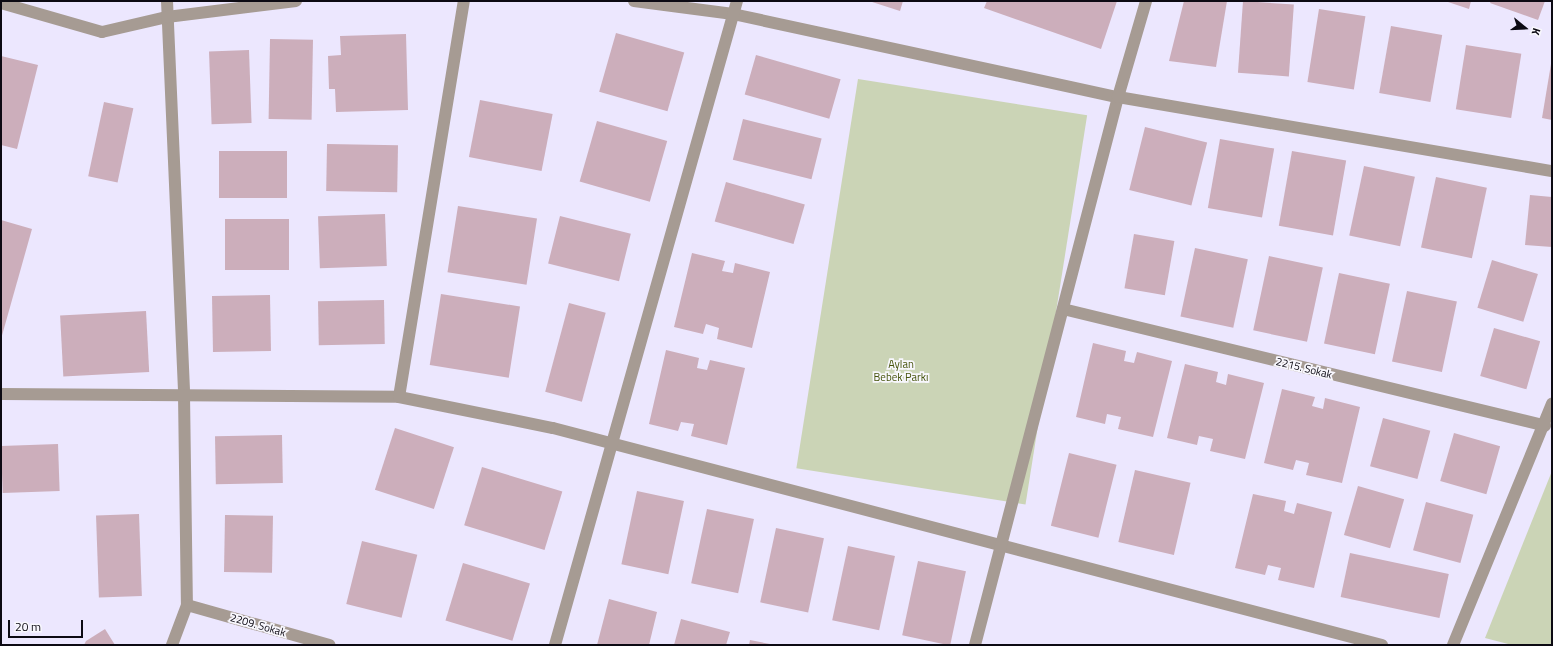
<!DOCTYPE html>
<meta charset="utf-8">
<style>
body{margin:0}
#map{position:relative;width:1553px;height:646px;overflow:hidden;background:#ece7fe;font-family:"Titillium Web",sans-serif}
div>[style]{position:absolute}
.green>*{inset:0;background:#cbd4b6;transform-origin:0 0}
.building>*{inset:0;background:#ccaebb;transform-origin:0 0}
.street>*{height:12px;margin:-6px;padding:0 6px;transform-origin:6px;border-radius:6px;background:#a69b93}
span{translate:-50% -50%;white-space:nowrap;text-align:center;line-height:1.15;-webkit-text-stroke:3.5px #f8f7fd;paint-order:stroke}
.park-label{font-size:11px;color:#46540c}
.street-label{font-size:11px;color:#0c0a13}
.frame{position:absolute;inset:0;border:2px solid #0c0a13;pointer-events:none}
.north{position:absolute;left:1505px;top:8px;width:40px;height:40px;-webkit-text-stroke:3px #f8f7fd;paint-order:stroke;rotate:108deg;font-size:11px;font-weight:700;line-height:16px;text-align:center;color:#0c0a13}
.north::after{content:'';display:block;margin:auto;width:14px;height:18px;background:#0c0a13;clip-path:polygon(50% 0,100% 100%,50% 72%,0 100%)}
.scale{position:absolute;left:8px;top:620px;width:75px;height:18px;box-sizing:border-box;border:2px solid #0c0a13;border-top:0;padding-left:5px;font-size:12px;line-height:14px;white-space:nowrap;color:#0c0a13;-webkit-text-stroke:3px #f8f7fd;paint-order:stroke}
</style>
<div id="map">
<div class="green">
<div style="left:858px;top:79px;width:232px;height:394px;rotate:9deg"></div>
<div style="clip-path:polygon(1552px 471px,1552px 645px,1512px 645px,1485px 638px)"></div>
</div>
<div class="building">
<div style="clip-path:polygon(869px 1px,903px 1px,900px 11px)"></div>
<div style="clip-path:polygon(987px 1px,1117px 1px,1101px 49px,984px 8px)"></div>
<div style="clip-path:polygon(1184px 1px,1227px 1px,1216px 67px,1169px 61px)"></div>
<div style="left:1243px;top:1px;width:51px;height:72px;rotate:4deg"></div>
<div style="clip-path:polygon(1445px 1px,1471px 1px,1469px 9px)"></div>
<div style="clip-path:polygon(1491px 1px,1545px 1px,1538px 20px,1490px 3px)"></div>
<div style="left:1319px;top:9px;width:47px;height:74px;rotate:9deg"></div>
<div style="left:1391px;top:26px;width:52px;height:68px;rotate:10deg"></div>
<div style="left:616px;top:33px;width:71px;height:61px;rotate:16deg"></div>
<div style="clip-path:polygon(406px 34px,408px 110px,336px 112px,335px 89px,329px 89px,328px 56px,341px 55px,340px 36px)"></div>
<div style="left:270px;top:39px;width:43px;height:80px;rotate:1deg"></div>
<div style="left:1466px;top:45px;width:56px;height:65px;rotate:9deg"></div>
<div style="left:249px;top:50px;width:73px;height:40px;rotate:88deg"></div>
<div style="left:756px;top:55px;width:88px;height:41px;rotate:16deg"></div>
<div style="clip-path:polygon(1px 56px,38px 65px,17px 149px,1px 145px)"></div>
<div style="clip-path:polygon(1551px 64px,1552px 65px,1552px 120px,1542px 118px)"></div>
<div style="left:480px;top:100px;width:74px;height:58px;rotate:11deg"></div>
<div style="left:104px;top:102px;width:30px;height:76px;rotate:12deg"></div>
<div style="left:743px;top:119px;width:81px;height:42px;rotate:14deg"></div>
<div style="left:597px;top:121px;width:73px;height:63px;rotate:16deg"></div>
<div style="left:1145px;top:127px;width:64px;height:65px;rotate:14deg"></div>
<div style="left:1220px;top:139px;width:55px;height:70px;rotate:10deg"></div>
<div style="left:327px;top:144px;width:71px;height:47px;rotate:1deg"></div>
<div style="left:219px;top:151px;width:68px;height:47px"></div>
<div style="left:1292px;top:151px;width:55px;height:76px;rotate:10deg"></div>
<div style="left:1364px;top:166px;width:52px;height:71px;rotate:12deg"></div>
<div style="left:1436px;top:177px;width:52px;height:72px;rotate:12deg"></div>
<div style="left:726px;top:182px;width:82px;height:41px;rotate:16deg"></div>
<div style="clip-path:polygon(1530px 195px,1552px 197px,1552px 247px,1525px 245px)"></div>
<div style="left:458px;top:206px;width:80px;height:67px;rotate:9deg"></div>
<div style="left:385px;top:214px;width:52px;height:67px;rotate:88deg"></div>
<div style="left:560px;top:216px;width:73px;height:49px;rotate:14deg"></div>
<div style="left:289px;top:219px;width:51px;height:64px;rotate:90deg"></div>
<div style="clip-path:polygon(1px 220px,32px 229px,1px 339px)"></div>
<div style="left:1134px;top:234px;width:41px;height:55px;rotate:10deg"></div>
<div style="left:1195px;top:248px;width:54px;height:70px;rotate:12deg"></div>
<div style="clip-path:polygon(692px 253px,725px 261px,722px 271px,733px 273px,735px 263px,770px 272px,752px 348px,717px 339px,719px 328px,706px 324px,703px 334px,674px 327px)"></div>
<div style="left:1269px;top:256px;width:55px;height:76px;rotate:12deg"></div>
<div style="left:1492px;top:260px;width:48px;height:50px;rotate:17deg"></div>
<div style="left:1339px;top:273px;width:52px;height:72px;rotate:12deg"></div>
<div style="left:1407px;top:291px;width:51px;height:72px;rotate:12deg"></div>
<div style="left:441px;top:294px;width:80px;height:72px;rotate:9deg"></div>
<div style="left:270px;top:295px;width:56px;height:58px;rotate:89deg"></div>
<div style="left:384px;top:300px;width:44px;height:66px;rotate:89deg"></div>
<div style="left:569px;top:303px;width:38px;height:92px;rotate:15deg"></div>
<div style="left:146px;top:311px;width:61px;height:86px;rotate:87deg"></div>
<div style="left:1494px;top:328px;width:48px;height:50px;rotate:16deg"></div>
<div style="clip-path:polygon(1093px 343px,1126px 351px,1124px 361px,1134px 363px,1137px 352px,1172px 361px,1153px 437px,1118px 429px,1121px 417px,1107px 414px,1105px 424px,1076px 417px)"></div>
<div style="clip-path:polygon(666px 350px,699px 358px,697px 368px,707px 370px,710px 360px,745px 368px,727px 445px,691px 436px,694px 424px,681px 422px,678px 431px,649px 424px)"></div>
<div style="clip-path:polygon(1185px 364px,1218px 372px,1216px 382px,1226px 385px,1228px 374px,1264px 383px,1245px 459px,1210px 451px,1213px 439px,1199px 436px,1197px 445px,1167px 438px)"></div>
<div style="clip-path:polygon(1282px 389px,1315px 397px,1312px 406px,1323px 409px,1325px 398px,1360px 407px,1342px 483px,1306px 475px,1309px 463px,1296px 460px,1293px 470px,1264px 463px)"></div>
<div style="left:1383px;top:418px;width:49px;height:50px;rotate:15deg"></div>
<div style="left:395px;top:428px;width:62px;height:65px;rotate:18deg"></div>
<div style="left:1454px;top:433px;width:48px;height:50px;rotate:16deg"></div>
<div style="left:282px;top:435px;width:48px;height:67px;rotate:89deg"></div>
<div style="left:58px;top:444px;width:47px;height:57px;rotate:88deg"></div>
<div style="left:1069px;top:453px;width:49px;height:75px;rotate:14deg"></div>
<div style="left:482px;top:467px;width:84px;height:61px;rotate:17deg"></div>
<div style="left:1135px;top:470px;width:57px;height:74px;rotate:13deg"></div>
<div style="left:1358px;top:486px;width:48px;height:51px;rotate:16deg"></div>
<div style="left:637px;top:491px;width:48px;height:75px;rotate:12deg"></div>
<div style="clip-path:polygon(1253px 494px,1286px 501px,1284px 511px,1294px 514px,1297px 503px,1332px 512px,1314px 588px,1278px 580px,1281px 568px,1268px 565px,1265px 575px,1235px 568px)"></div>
<div style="left:1426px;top:502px;width:49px;height:50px;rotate:15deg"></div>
<div style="left:707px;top:509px;width:48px;height:76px;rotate:12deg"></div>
<div style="left:139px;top:514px;width:82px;height:43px;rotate:88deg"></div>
<div style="left:225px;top:515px;width:48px;height:57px;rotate:1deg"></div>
<div style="left:776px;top:528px;width:49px;height:76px;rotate:12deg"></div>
<div style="left:362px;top:541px;width:57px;height:65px;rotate:14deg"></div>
<div style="left:848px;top:546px;width:48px;height:76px;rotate:12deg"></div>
<div style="left:1350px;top:553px;width:101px;height:45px;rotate:12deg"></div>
<div style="left:918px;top:561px;width:49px;height:76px;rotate:12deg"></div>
<div style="left:463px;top:563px;width:70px;height:60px;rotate:17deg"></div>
<div style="clip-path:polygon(609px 599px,657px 612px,649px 645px,597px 645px)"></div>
<div style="clip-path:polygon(681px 619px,730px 632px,726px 645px,674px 645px)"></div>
<div style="clip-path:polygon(105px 629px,115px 645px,84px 645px,86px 641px)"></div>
<div style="clip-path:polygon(750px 640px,770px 644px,770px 645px,749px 645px)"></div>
</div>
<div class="street">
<div style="left:167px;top:1px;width:394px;rotate:87.5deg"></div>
<div style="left:184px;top:395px;width:210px;rotate:89.2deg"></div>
<div style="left:187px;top:605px;width:43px;rotate:110.6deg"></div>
<div style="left:634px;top:1px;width:100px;rotate:7.5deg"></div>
<div style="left:733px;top:14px;width:394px;rotate:12.2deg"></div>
<div style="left:1118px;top:97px;width:440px;rotate:9.7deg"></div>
<div style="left:1px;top:3px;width:105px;rotate:16deg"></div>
<div style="left:102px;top:32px;width:67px;rotate:-13deg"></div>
<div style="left:167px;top:17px;width:130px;rotate:-7.1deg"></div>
<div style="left:1063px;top:309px;width:496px;rotate:13.6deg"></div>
<div style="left:1px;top:394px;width:398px;rotate:0.4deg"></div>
<div style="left:399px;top:397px;width:157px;rotate:11.4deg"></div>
<div style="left:553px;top:428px;width:857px;rotate:14.67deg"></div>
<div style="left:399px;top:397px;width:401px;rotate:-80.7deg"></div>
<div style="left:187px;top:605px;width:148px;rotate:15.7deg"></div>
<div style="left:555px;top:645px;width:669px;rotate:-74.22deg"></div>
<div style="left:975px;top:645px;width:566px;rotate:-75.37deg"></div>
<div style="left:1118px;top:97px;width:100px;rotate:-73.7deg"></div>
<div style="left:1453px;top:645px;width:261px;rotate:-67.7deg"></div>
</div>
<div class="park-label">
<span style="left:901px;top:371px">Aylan<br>Bebek Parkı</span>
</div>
<div class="street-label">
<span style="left:1304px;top:368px;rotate:14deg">2215. Sokak</span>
<span style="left:258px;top:625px;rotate:16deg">2209. Sokak</span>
</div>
<div class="frame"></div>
<div class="north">K</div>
<div class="scale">20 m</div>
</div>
